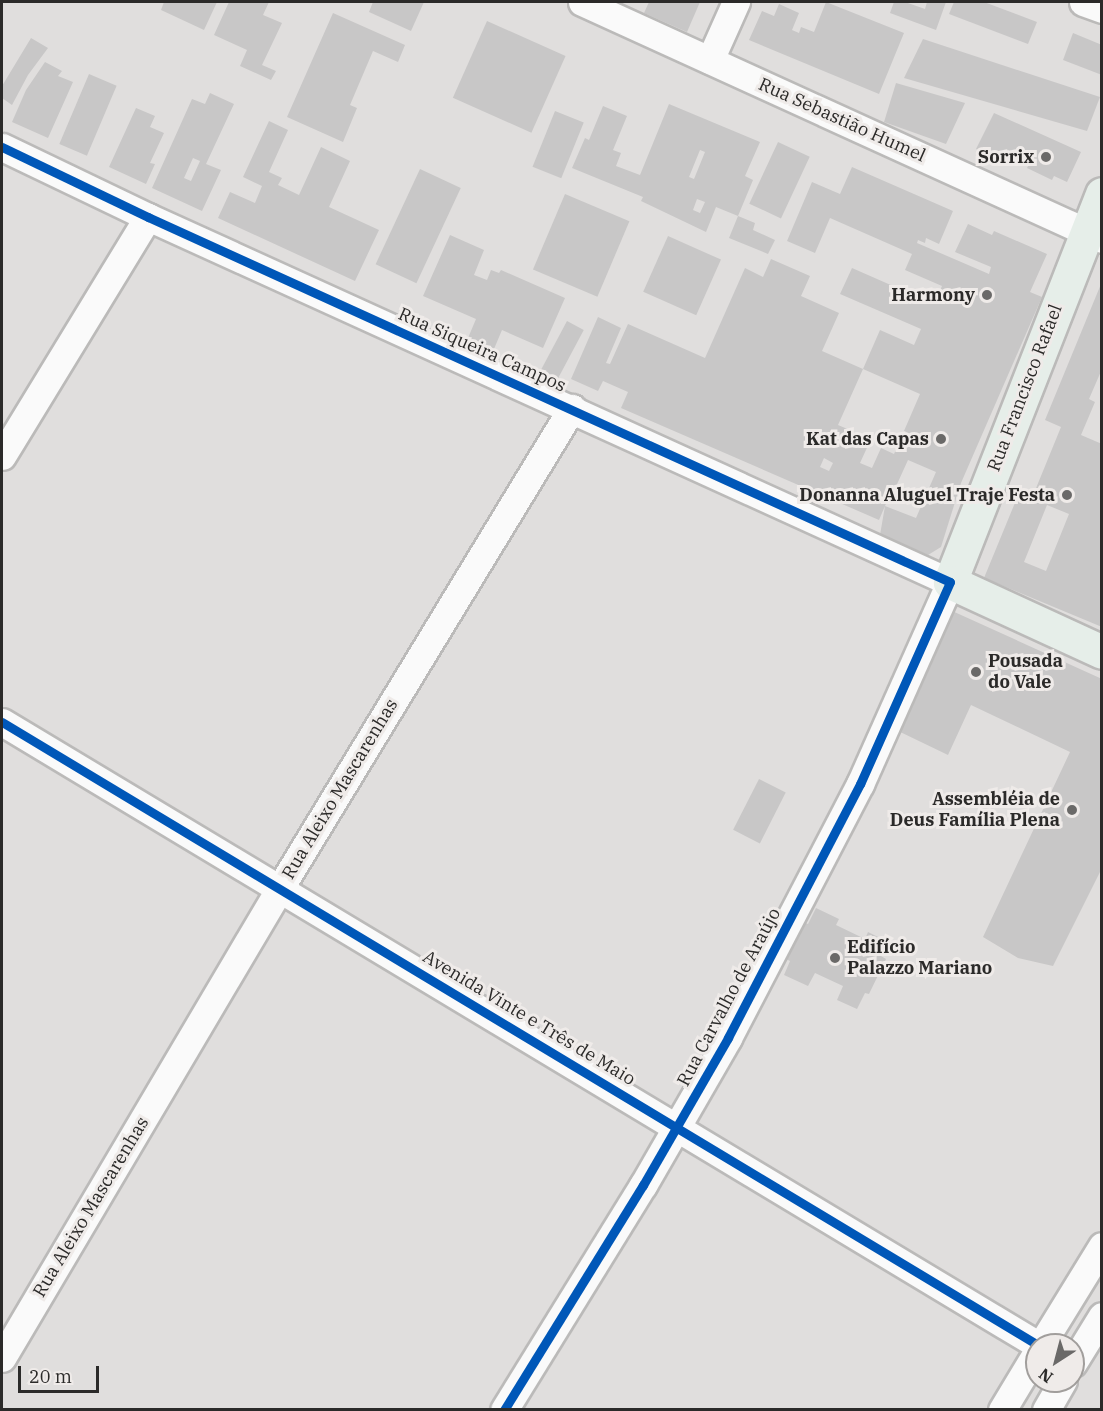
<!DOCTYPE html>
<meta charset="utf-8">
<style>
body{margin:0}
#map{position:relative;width:1103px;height:1411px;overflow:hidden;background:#e0dedd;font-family:"IBM Plex Serif",serif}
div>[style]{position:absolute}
.building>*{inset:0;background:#c8c7c7;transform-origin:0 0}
.roads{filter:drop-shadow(2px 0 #bbbab9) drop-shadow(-2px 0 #bbbab9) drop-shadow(0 2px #bbbab9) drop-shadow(0 -2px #bbbab9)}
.minor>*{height:27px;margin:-13.5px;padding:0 13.5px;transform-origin:13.5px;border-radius:13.5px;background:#fafafa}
.major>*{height:33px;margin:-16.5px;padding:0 16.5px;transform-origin:16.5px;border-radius:16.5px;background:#e6eee9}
.cycleway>*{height:9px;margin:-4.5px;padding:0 4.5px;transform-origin:4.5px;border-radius:4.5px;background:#0057b8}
.dots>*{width:16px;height:16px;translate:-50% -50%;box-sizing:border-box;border:3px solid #efebe9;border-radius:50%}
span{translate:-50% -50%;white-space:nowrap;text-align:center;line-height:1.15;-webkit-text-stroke:6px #efebe9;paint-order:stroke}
.street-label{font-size:18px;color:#2b2a29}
.poi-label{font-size:18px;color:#2b2a29;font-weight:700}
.right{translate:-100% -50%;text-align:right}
.left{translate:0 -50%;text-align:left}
.frame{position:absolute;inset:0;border:3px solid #2b2a29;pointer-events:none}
.north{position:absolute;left:1025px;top:1333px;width:60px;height:60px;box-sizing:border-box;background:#efebe9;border:2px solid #a19e9c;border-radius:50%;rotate:216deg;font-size:16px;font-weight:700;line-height:24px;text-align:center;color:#2b2a29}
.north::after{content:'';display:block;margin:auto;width:21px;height:27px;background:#6a6968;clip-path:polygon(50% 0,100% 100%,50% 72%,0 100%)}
.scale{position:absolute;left:18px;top:1366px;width:81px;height:27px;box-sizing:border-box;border:3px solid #2b2a29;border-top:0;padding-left:8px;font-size:18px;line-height:21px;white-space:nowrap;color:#2b2a29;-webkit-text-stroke:4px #efebe9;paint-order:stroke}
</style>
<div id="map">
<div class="building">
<div style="clip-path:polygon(164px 2px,217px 2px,204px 30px,161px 10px)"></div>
<div style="clip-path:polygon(229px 2px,269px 2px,263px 15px,282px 23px,262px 65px,276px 71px,271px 80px,240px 66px,247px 50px,214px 35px)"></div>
<div style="clip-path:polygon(373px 2px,424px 2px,411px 31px,369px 12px)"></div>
<div style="clip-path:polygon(649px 2px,700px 2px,687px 32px,644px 13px)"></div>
<div style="clip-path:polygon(826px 2px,904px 33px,879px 94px,749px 40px,762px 11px,774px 16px,779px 4px,799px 13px,792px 30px,799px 33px,801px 27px,814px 32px)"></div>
<div style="clip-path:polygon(894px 2px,905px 2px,925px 9px,927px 2px,946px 2px,936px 30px,890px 13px)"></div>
<div style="clip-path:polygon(954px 2px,984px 2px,1037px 22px,1028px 44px,949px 14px)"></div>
<div style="clip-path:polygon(333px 13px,405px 45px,398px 62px,373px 51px,350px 105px,357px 108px,343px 142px,287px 117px)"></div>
<div style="left:487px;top:21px;width:86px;height:84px;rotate:24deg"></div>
<div style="clip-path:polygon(1073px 33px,1102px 45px,1102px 75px,1063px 60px)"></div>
<div style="clip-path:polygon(31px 38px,48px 48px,28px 75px,12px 105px,2px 98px,2px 86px)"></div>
<div style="clip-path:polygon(923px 39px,1100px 97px,1087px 131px,904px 78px)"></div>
<div style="clip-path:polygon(45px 62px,62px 71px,58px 76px,73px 82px,48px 138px,12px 122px,26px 90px)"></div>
<div style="left:89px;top:74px;width:30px;height:76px;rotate:23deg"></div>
<div style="clip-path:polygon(896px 83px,965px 103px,946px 144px,884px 122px)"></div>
<div style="clip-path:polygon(evenodd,210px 93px,234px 104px,206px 164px,221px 170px,202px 211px,152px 188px,192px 99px,205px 104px,210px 93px,193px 158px,200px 161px,191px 181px,184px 178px,193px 158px)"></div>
<div style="clip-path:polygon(evenodd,669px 104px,760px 142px,745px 176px,753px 180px,738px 216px,716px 207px,706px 232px,641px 201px,643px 197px,572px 168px,585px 138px,589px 140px,603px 106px,627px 116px,613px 150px,621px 153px,616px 166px,640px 175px,669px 104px,700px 150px,705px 152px,694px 179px,689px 177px,700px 150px,669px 104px,697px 199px,705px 202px,700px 213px,693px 210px,697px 199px)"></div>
<div style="clip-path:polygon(136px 108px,155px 116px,150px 127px,164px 133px,150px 163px,155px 164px,146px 184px,109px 167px)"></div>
<div style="left:555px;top:111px;width:31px;height:60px;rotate:22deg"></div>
<div style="clip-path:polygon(994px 113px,1081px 152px,1067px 182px,1054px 176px,1052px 180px,1027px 168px,1030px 162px,1009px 166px,976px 149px)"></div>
<div style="clip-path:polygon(269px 121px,288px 130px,269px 172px,282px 178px,278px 185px,299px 195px,321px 147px,350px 161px,329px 207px,379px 230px,355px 281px,218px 218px,230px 192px,255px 203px,262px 186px,243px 177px)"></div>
<div style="left:778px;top:142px;width:35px;height:68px;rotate:25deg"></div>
<div style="clip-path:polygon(evenodd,852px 167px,953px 211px,939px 244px,926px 238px,925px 243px,918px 240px,917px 243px,989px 274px,991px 267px,955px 252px,968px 224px,992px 235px,994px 231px,1047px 254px,1030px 292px,1042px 297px,961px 483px,941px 547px,928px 555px,880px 535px,885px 506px,879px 520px,621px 408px,628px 392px,603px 381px,598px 391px,571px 379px,598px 317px,621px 328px,606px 363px,610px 364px,628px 324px,705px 358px,745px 268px,763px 277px,771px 259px,810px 276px,801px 296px,839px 313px,822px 351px,863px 369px,880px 330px,914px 345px,921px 329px,840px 294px,852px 268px,934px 304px,942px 286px,905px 270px,912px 254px,830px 218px,815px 253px,787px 241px,812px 182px,840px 194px,852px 167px,863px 369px,920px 394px,894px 454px,881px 448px,872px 468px,860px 463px,871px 439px,838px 425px,863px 369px,852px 167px,824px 458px,833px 463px,829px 471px,820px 467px,824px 458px,852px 167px,908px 460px,936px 472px,916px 518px,885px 506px,889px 497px,884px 495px,886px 490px,893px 493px,908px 460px)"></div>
<div style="left:420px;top:169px;width:45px;height:105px;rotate:25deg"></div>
<div style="left:565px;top:194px;width:70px;height:82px;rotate:23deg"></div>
<div style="clip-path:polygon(738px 216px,755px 223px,753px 230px,775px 240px,768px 254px,729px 238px)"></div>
<div style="clip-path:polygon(450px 235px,484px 250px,474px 275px,487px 280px,491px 270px,499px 273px,501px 270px,565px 298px,543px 348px,502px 330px,494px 349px,468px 338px,476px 319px,423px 296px)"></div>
<div style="left:668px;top:236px;width:58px;height:61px;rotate:24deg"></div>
<div style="clip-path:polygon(evenodd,1101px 284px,1102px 369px,1089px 399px,1095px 402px,1081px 435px,1102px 444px,1102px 627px,984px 578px,1019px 493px,1032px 498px,1061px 427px,1045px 420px,1101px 284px,1047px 505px,1069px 514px,1046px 571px,1024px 562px,1047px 505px)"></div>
<div style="left:567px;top:321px;width:19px;height:55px;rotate:28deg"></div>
<div style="clip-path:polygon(950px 610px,1102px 679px,1102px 868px,1053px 966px,1018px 958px,983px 937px,1070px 752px,971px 705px,948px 755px,894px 729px)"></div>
<div style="left:759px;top:779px;width:30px;height:57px;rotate:27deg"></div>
<div style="clip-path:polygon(816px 908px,839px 919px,836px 925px,865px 939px,868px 932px,888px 942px,881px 956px,886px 959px,869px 994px,865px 993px,857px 1009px,837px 1000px,843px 986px,815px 973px,808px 986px,784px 975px,790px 961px,786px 959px,803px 922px,808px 924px)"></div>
</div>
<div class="roads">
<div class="minor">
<div style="left:582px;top:2px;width:571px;rotate:24.5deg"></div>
<div style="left:1083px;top:2px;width:20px;rotate:20deg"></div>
<div style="left:710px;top:60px;width:64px;rotate:-65.9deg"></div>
<div style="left:2px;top:147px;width:162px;rotate:25.6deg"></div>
<div style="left:148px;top:217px;width:881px;rotate:24.47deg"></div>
<div style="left:950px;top:582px;width:221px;rotate:114deg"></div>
<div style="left:860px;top:784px;width:286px;rotate:117.5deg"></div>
<div style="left:728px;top:1038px;width:170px;rotate:120deg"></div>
<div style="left:643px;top:1185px;width:264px;rotate:121.7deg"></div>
<div style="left:2px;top:456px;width:280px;rotate:-58.6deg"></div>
<div style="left:2px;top:722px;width:1209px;rotate:31.02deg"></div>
<div style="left:1041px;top:1345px;width:116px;rotate:-58.4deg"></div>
<div style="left:2px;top:1358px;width:546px;rotate:-59.4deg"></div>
<div style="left:280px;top:888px;width:562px;rotate:-58.69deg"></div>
<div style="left:1073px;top:1363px;width:55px;rotate:-58.3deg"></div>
<div style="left:1002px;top:1410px;width:68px;rotate:-58.9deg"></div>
<div style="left:1046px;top:1410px;width:34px;rotate:-60deg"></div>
</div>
<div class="major">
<div style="left:1102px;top:194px;width:417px;rotate:111.4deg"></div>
<div style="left:950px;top:582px;width:167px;rotate:24.7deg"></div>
</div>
</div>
<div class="cycleway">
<div style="left:2px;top:147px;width:162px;rotate:25.6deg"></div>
<div style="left:148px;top:217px;width:881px;rotate:24.47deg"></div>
<div style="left:950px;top:582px;width:221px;rotate:114deg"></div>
<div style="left:860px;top:784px;width:286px;rotate:117.5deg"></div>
<div style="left:728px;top:1038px;width:170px;rotate:120deg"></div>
<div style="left:643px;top:1185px;width:264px;rotate:121.7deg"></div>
<div style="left:2px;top:722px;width:1209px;rotate:31.02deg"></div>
</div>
<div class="dots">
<div style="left:1046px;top:157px;background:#6a6968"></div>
<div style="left:987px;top:295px;background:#6a6968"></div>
<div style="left:941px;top:439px;background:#6a6968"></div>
<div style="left:1067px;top:495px;background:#6a6968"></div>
<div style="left:976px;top:672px;background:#6a6968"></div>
<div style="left:1072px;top:810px;background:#6a6968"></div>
<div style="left:835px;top:958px;background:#6a6968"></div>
</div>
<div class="street-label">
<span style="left:842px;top:120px;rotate:24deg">Rua Sebastião Humel</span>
<span style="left:482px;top:350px;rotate:24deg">Rua Siqueira Campos</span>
<span style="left:1025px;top:388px;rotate:-69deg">Rua Francisco Rafael</span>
<span style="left:340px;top:789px;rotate:-59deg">Rua Aleixo Mascarenhas</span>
<span style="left:729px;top:997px;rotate:-62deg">Rua Carvalho de Araújo</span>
<span style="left:529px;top:1018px;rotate:31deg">Avenida Vinte e Três de Maio</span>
<span style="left:91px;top:1207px;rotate:-59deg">Rua Aleixo Mascarenhas</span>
</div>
<div class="poi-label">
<span class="right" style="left:1034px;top:157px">Sorrix</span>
<span class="right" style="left:975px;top:295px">Harmony</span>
<span class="right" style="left:929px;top:439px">Kat das Capas</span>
<span class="right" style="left:1055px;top:495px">Donanna Aluguel Traje Festa</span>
<span class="left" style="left:988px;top:672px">Pousada<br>do Vale</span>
<span class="right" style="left:1060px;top:810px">Assembléia de<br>Deus Família Plena</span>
<span class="left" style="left:847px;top:958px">Edifício<br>Palazzo Mariano</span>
</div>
<div class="frame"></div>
<div class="north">N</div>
<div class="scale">20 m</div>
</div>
